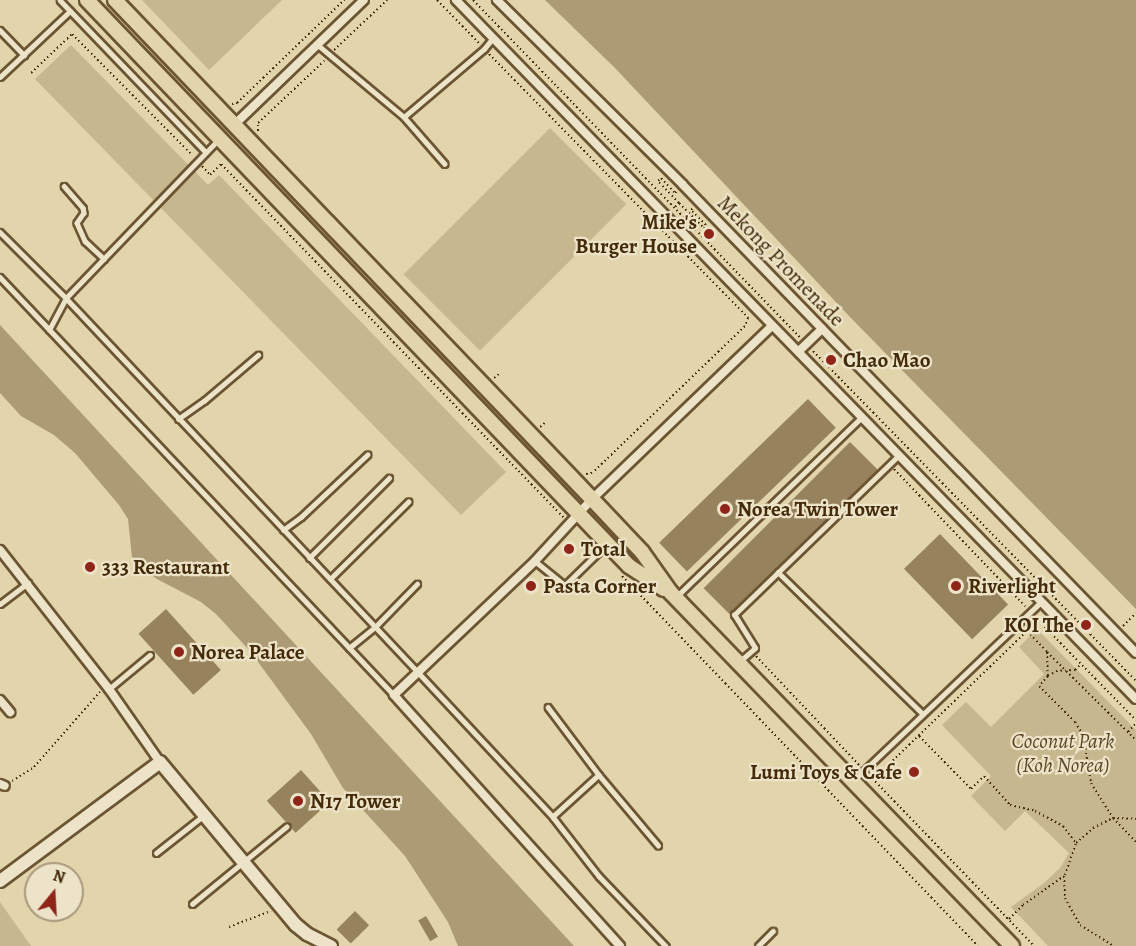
<!DOCTYPE html>
<style>
body{margin:0}
#map{position:relative;width:1136px;height:946px;overflow:hidden;background:#e2d4ab;font-family:Alegreya,serif}
div>[style]{position:absolute}
.green>*{inset:0;background:#c7b78f;transform-origin:0 0}
.water>*{inset:0;background:#ac9b74}
.building>*{inset:0;background:#96835d;transform-origin:0 0}
.path>*{height:2px;margin-top:-1px;transform-origin:0;background:repeating-linear-gradient(90deg,#442b09 0 1.5px,transparent 0 4.5px)}
.roads{filter:drop-shadow(2px 0 #6c5532) drop-shadow(-2px 0 #6c5532) drop-shadow(0 2px #6c5532) drop-shadow(0 -2px #6c5532)}
.lane>*{height:4.5px;margin:-2.25px;padding:0 2.25px;transform-origin:2.25px;border-radius:2.25px;background:#ece3c8}
.street>*{height:8px;margin:-4px;padding:0 4px;transform-origin:4px;border-radius:4px;background:#ece3c8}
.secondary>*{height:12px;margin:-6px;padding:0 6px;transform-origin:6px;border-radius:6px;background:#ece3c8}
.primary>*{height:14px;margin:-7px;padding:0 7px;transform-origin:7px;border-radius:7px;background:#e2d4ab}
.dots>*{width:16px;height:16px;translate:-50% -50%;box-sizing:border-box;border:3px solid #ece3c8;border-radius:50%}
span{translate:-50% -50%;white-space:nowrap;text-align:center;line-height:1.15;-webkit-text-stroke:4.5px #ece3c8;paint-order:stroke}
.poi-label{font-size:21px;color:#442b09;font-weight:700}
.right{translate:-100% -50%;text-align:right}
.left{translate:0 -50%;text-align:left}
.street-label{font-size:21px;color:#442b09}
.park-label{font-size:21px;color:#5e4724;font-style:italic}
.north{position:absolute;left:24px;top:862px;width:60px;height:60px;box-sizing:border-box;background:#ece3c8;border:2px solid #a9997c;border-radius:50%;rotate:18deg;font-size:16px;font-weight:700;line-height:24px;text-align:center;color:#442b09}
.north::after{content:'';display:block;margin:auto;width:21px;height:27px;background:#8f2418;clip-path:polygon(50% 0,100% 100%,50% 72%,0 100%)}
</style>
<div id="map">
<div class="green">
<div style="clip-path:polygon(142px 0,282px 0,209px 70px)"></div>
<div style="clip-path:polygon(71px 45px,208px 185px,219px 175px,506px 472px,461px 515px,35px 79px)"></div>
<div style="left:550px;top:128px;width:108px;height:207px;rotate:45deg"></div>
<div style="clip-path:polygon(1037px 629px,1136px 730px,1136px 946px,1048px 946px,1011px 907px,1044px 883px,1060px 868px,1069px 853px,1025px 811px,1005px 831px,971px 796px,991px 776px,942px 725px,966px 702px,991px 727px,1044px 674px,1019px 647px)"></div>
<div style="clip-path:polygon(0 902px,31px 946px,0 946px)"></div>
</div>
<div class="water">
<div style="clip-path:polygon(545px 0,1136px 0,1136px 609px,850px 317px,615px 68px)"></div>
<div style="clip-path:polygon(0 325px,574px 946px,458px 946px,448px 922px,405px 856px,343px 788px,311px 734px,250px 651px,216px 614px,201px 602px,157px 579px,141px 567px,132px 557px,128px 519px,119px 505px,75px 453px,54px 435px,21px 416px,0 393px)"></div>
</div>
<div class="building">
<div style="left:808px;top:399px;width:40px;height:207px;rotate:46deg"></div>
<div style="left:850px;top:442px;width:41px;height:207px;rotate:45deg"></div>
<div style="left:940px;top:534px;width:98px;height:50px;rotate:46deg"></div>
<div style="left:166px;top:609px;width:82px;height:37px;rotate:48deg"></div>
<div style="left:301px;top:770px;width:43px;height:46px;rotate:48deg"></div>
<div style="left:355px;top:911px;width:20px;height:26px;rotate:45deg"></div>
<div style="left:426px;top:916px;width:24px;height:9px;rotate:60deg"></div>
</div>
<div class="path">
<div style="left:437px;top:0;width:60px;rotate:45.7deg"></div>
<div style="left:473px;top:0;width:470px;rotate:45.9deg"></div>
<div style="left:334px;top:50px;width:73px;rotate:-43.3deg"></div>
<div style="left:489px;top:54px;width:370px;rotate:45.5deg"></div>
<div style="left:748px;top:318px;width:9px;rotate:111deg"></div>
<div style="left:745px;top:326px;width:212px;rotate:136.1deg"></div>
<div style="left:592px;top:473px;width:6px;rotate:171deg"></div>
<div style="left:31px;top:73px;width:57px;rotate:-43.6deg"></div>
<div style="left:72px;top:34px;width:170px;rotate:45.2deg"></div>
<div style="left:232px;top:104px;width:5px;rotate:-11deg"></div>
<div style="left:237px;top:103px;width:149px;rotate:-43.9deg"></div>
<div style="left:258px;top:131px;width:8px;rotate:-90deg"></div>
<div style="left:258px;top:123px;width:91px;rotate:-43.2deg"></div>
<div style="left:202px;top:166px;width:12px;rotate:48deg"></div>
<div style="left:210px;top:175px;width:16px;rotate:-45deg"></div>
<div style="left:221px;top:164px;width:492px;rotate:45.9deg"></div>
<div style="left:679px;top:203px;width:35px;rotate:45deg"></div>
<div style="left:704px;top:228px;width:4px;rotate:-56deg"></div>
<div style="left:706px;top:225px;width:21px;rotate:-135deg"></div>
<div style="left:691px;top:210px;width:3px;rotate:-45deg"></div>
<div style="left:675px;top:207px;width:6px;rotate:-45deg"></div>
<div style="left:679px;top:203px;width:30px;rotate:-134deg"></div>
<div style="left:658px;top:181px;width:4px;rotate:-45deg"></div>
<div style="left:661px;top:178px;width:21px;rotate:47deg"></div>
<div style="left:675px;top:193px;width:3px;rotate:-45deg"></div>
<div style="left:813px;top:351px;width:462px;rotate:45.6deg"></div>
<div style="left:494px;top:378px;width:6px;rotate:-39deg"></div>
<div style="left:540px;top:427px;width:8px;rotate:-40deg"></div>
<div style="left:894px;top:469px;width:190px;rotate:46.3deg"></div>
<div style="left:622px;top:576px;width:513px;rotate:46.1deg"></div>
<div style="left:1035px;top:617px;width:144px;rotate:45.6deg"></div>
<div style="left:1123px;top:626px;width:18px;rotate:-45deg"></div>
<div style="left:1027px;top:631px;width:29px;rotate:46deg"></div>
<div style="left:1047px;top:652px;width:24px;rotate:88deg"></div>
<div style="left:1048px;top:676px;width:13px;rotate:132deg"></div>
<div style="left:1039px;top:686px;width:51px;rotate:45deg"></div>
<div style="left:1075px;top:722px;width:15px;rotate:58deg"></div>
<div style="left:1083px;top:735px;width:49px;rotate:80.5deg"></div>
<div style="left:1091px;top:783px;width:41px;rotate:57.8deg"></div>
<div style="left:1113px;top:818px;width:33px;rotate:46deg"></div>
<div style="left:1047px;top:652px;width:125px;rotate:44.7deg"></div>
<div style="left:756px;top:656px;width:150px;rotate:46.6deg"></div>
<div style="left:1048px;top:676px;width:9px;rotate:-32deg"></div>
<div style="left:1056px;top:671px;width:19px;rotate:-3deg"></div>
<div style="left:1075px;top:670px;width:8px;rotate:-45deg"></div>
<div style="left:1128px;top:732px;width:12px;rotate:-48deg"></div>
<div style="left:919px;top:736px;width:74px;rotate:45.5deg"></div>
<div style="left:971px;top:789px;width:18px;rotate:-45deg"></div>
<div style="left:984px;top:776px;width:39px;rotate:48deg"></div>
<div style="left:1010px;top:805px;width:26px;rotate:13deg"></div>
<div style="left:1035px;top:811px;width:32px;rotate:28deg"></div>
<div style="left:1063px;top:826px;width:21px;rotate:53deg"></div>
<div style="left:869px;top:775px;width:238px;rotate:46deg"></div>
<div style="left:870px;top:776px;width:14px;rotate:-25deg"></div>
<div style="left:883px;top:770px;width:200px;rotate:-44deg"></div>
<div style="left:1027px;top:631px;width:8px;rotate:-67deg"></div>
<div style="left:12px;top:781px;width:26px;rotate:-32deg"></div>
<div style="left:34px;top:767px;width:100px;rotate:-48.7deg"></div>
<div style="left:1065px;top:875px;width:34px;rotate:-71deg"></div>
<div style="left:1076px;top:843px;width:23px;rotate:-41deg"></div>
<div style="left:1093px;top:828px;width:22px;rotate:-27deg"></div>
<div style="left:1113px;top:818px;width:23px;rotate:2deg"></div>
<div style="left:1009px;top:919px;width:20px;rotate:-45deg"></div>
<div style="left:1023px;top:905px;width:50px;rotate:-35.3deg"></div>
<div style="left:1064px;top:876px;width:22px;rotate:87deg"></div>
<div style="left:1065px;top:898px;width:31px;rotate:61deg"></div>
<div style="left:1080px;top:925px;width:39px;rotate:32deg"></div>
<div style="left:229px;top:927px;width:45px;rotate:-20.9deg"></div>
</div>
<div class="roads">
<div class="lane">
<div style="left:60px;top:0;width:211px;rotate:46.2deg"></div>
<div style="left:0;top:30px;width:35px;rotate:46deg"></div>
<div style="left:318px;top:45px;width:112px;rotate:39.9deg"></div>
<div style="left:404px;top:117px;width:62px;rotate:48.9deg"></div>
<div style="left:0;top:77px;width:96px;rotate:-43.3deg"></div>
<div style="left:404px;top:117px;width:105px;rotate:-40.4deg"></div>
<div style="left:484px;top:49px;width:14px;rotate:-51deg"></div>
<div style="left:64px;top:186px;width:29px;rotate:49deg"></div>
<div style="left:83px;top:208px;width:5px;rotate:79deg"></div>
<div style="left:84px;top:213px;width:12px;rotate:125deg"></div>
<div style="left:77px;top:223px;width:20px;rotate:66deg"></div>
<div style="left:85px;top:241px;width:26px;rotate:43deg"></div>
<div style="left:0;top:232px;width:93px;rotate:45deg"></div>
<div style="left:66px;top:298px;width:512px;rotate:46.74deg"></div>
<div style="left:417px;top:671px;width:200px;rotate:47deg"></div>
<div style="left:553px;top:817px;width:75px;rotate:52.1deg"></div>
<div style="left:599px;top:876px;width:97px;rotate:46.3deg"></div>
<div style="left:0;top:277px;width:574px;rotate:46.69deg"></div>
<div style="left:49px;top:330px;width:36px;rotate:-62deg"></div>
<div style="left:66px;top:298px;width:219px;rotate:-46.1deg"></div>
<div style="left:178px;top:419px;width:32px;rotate:-35deg"></div>
<div style="left:204px;top:401px;width:71px;rotate:-40.4deg"></div>
<div style="left:283px;top:530px;width:22px;rotate:-36deg"></div>
<div style="left:301px;top:517px;width:91px;rotate:-43.2deg"></div>
<div style="left:309px;top:558px;width:113px;rotate:-45deg"></div>
<div style="left:535px;top:561px;width:38px;rotate:39deg"></div>
<div style="left:565px;top:585px;width:57px;rotate:-44.3deg"></div>
<div style="left:778px;top:572px;width:203px;rotate:44.4deg"></div>
<div style="left:330px;top:579px;width:110px;rotate:-44.6deg"></div>
<div style="left:676px;top:597px;width:259px;rotate:-44.1deg"></div>
<div style="left:0;top:604px;width:35px;rotate:-37deg"></div>
<div style="left:349px;top:648px;width:33px;rotate:-39deg"></div>
<div style="left:375px;top:627px;width:60px;rotate:-45.7deg"></div>
<div style="left:739px;top:662px;width:21px;rotate:-41deg"></div>
<div style="left:755px;top:648px;width:39px;rotate:-122deg"></div>
<div style="left:734px;top:615px;width:230px;rotate:-44.1deg"></div>
<div style="left:109px;top:689px;width:53px;rotate:-39.7deg"></div>
<div style="left:548px;top:707px;width:85px;rotate:53.1deg"></div>
<div style="left:599px;top:775px;width:62px;rotate:137.6deg"></div>
<div style="left:599px;top:775px;width:92px;rotate:49.9deg"></div>
<div style="left:854px;top:780px;width:258px;rotate:-43.6deg"></div>
<div style="left:156px;top:853px;width:60px;rotate:-38.2deg"></div>
<div style="left:192px;top:904px;width:122px;rotate:-39.3deg"></div>
<div style="left:758px;top:946px;width:21px;rotate:-45deg"></div>
</div>
<div class="street">
<div style="left:456px;top:0;width:975px;rotate:45.79deg"></div>
<div style="left:497px;top:0;width:262px;rotate:44.8deg"></div>
<div style="left:683px;top:185px;width:651px;rotate:45.93deg"></div>
<div style="left:234px;top:125px;width:180px;rotate:-43.9deg"></div>
<div style="left:799px;top:351px;width:32px;rotate:-44deg"></div>
<div style="left:0;top:550px;width:177px;rotate:51.9deg"></div>
<div style="left:109px;top:689px;width:89px;rotate:55.1deg"></div>
<div style="left:0;top:700px;width:16px;rotate:50deg"></div>
<div style="left:0;top:784px;width:5px;rotate:22deg"></div>
<div style="left:620px;top:946px;width:338px;rotate:-132deg"></div>
<div style="left:394px;top:695px;width:195px;rotate:-43.5deg"></div>
<div style="left:535px;top:561px;width:84px;rotate:-47.4deg"></div>
<div style="left:592px;top:499px;width:250px;rotate:-43.9deg"></div>
</div>
<div class="secondary">
<div style="left:0;top:881px;width:199px;rotate:-36.6deg"></div>
<div style="left:160px;top:762px;width:212px;rotate:50.2deg"></div>
<div style="left:296px;top:925px;width:14px;rotate:39deg"></div>
<div style="left:307px;top:934px;width:27px;rotate:27deg"></div>
</div>
<div class="primary">
<div style="left:87px;top:0;width:784px;rotate:46.24deg"></div>
<div style="left:629px;top:566px;width:42px;rotate:33.3deg"></div>
<div style="left:115px;top:0;width:690px;rotate:46.29deg"></div>
<div style="left:592px;top:499px;width:73px;rotate:46.7deg"></div>
<div style="left:642px;top:552px;width:50px;rotate:54.7deg"></div>
<div style="left:671px;top:593px;width:491px;rotate:46deg"></div>
</div>
</div>
<div class="dots">
<div style="left:709px;top:234px;background:#8f2418"></div>
<div style="left:831px;top:360px;background:#8f2418"></div>
<div style="left:725px;top:509px;background:#8f2418"></div>
<div style="left:569px;top:549px;background:#8f2418"></div>
<div style="left:90px;top:567px;background:#8f2418"></div>
<div style="left:531px;top:586px;background:#8f2418"></div>
<div style="left:956px;top:586px;background:#8f2418"></div>
<div style="left:1086px;top:625px;background:#8f2418"></div>
<div style="left:179px;top:652px;background:#8f2418"></div>
<div style="left:914px;top:772px;background:#8f2418"></div>
<div style="left:298px;top:801px;background:#8f2418"></div>
</div>
<div class="poi-label">
<span class="right" style="left:697px;top:234px">Mike's<br>Burger House</span>
<span class="left" style="left:843px;top:360px">Chao Mao</span>
<span class="left" style="left:737px;top:509px">Norea Twin Tower</span>
<span class="left" style="left:581px;top:549px">Total</span>
<span class="left" style="left:102px;top:567px">333 Restaurant</span>
<span class="left" style="left:543px;top:586px">Pasta Corner</span>
<span class="left" style="left:968px;top:586px">Riverlight</span>
<span class="right" style="left:1074px;top:625px">KOI The</span>
<span class="left" style="left:191px;top:652px">Norea Palace</span>
<span class="right" style="left:902px;top:772px">Lumi Toys &amp; Cafe</span>
<span class="left" style="left:310px;top:801px">N17 Tower</span>
</div>
<div class="street-label">
<span style="left:781px;top:261px;rotate:46deg">Mekong Promenade</span>
</div>
<div class="park-label">
<span style="left:1063px;top:753px">Coconut Park<br>(Koh Norea)</span>
</div>
<div class="north">N</div>
</div>
